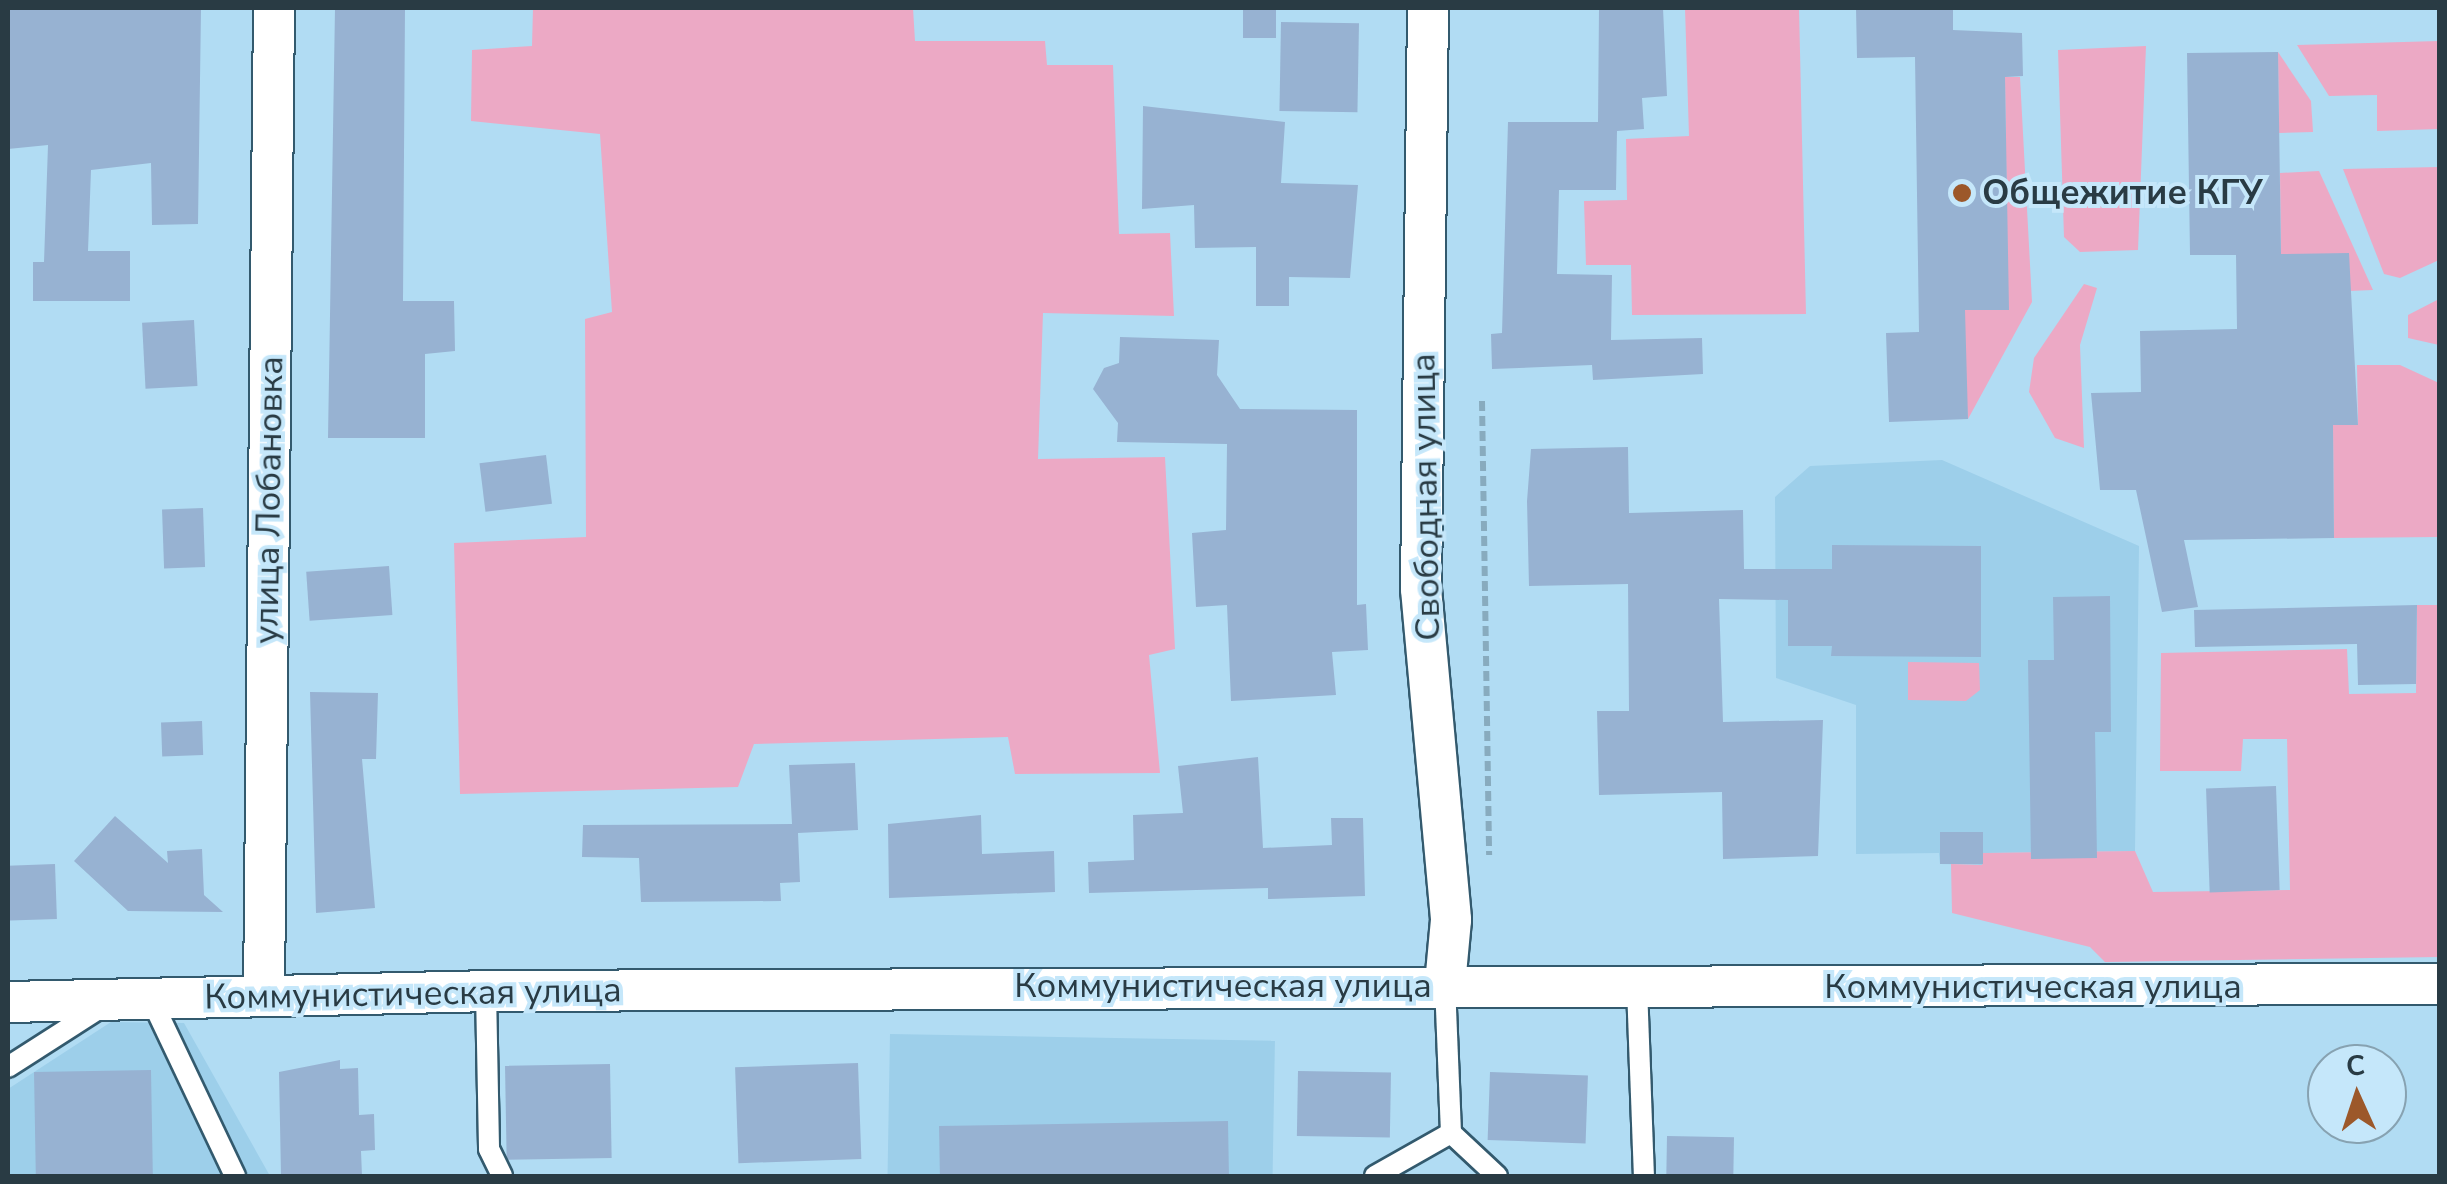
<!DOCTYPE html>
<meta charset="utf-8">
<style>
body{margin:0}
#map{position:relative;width:2447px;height:1184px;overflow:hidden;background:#b1dcf3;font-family:"Nunito Sans",sans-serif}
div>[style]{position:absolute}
.built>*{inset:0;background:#9dcfea;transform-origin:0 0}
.green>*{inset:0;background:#eca9c5}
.building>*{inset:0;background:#97b2d2;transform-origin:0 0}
.path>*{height:6px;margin-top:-3px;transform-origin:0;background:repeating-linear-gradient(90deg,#88abbe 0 10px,transparent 0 15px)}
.roads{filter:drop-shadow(2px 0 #335a6e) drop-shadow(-2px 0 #335a6e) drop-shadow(0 2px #335a6e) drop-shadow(0 -2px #335a6e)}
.service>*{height:20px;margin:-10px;padding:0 10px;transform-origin:10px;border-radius:10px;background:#fff}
.minor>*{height:40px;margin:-20px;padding:0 20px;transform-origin:20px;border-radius:20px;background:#fff}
.dots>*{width:28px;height:28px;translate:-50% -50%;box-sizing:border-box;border:5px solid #c5e7fa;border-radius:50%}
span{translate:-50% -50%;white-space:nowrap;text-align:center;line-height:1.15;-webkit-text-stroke:8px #c5e7fa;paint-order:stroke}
.poi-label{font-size:35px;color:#293b44;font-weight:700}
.left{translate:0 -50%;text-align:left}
.street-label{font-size:35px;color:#293b44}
.frame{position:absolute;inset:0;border:10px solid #293b44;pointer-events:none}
.north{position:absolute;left:2307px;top:1044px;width:100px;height:100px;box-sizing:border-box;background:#c5e7fa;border:2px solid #87a2b1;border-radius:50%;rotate:357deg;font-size:28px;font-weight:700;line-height:40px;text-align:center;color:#293b44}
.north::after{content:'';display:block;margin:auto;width:35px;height:45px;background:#9c582a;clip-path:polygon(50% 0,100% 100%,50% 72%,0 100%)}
</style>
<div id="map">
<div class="built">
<div style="clip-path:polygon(1942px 460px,2139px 546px,2135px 851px,1983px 853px,1982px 865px,1940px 864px,1939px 853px,1856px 854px,1856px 705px,1776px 678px,1775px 497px,1810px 466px)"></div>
<div style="clip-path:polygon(111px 1022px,184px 1023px,270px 1176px,8px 1176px,8px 1089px)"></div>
<div style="left:890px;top:1034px;width:385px;height:142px;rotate:1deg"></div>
</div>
<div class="green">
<div style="clip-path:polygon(533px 8px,913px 8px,915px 41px,1045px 41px,1047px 65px,1113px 65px,1119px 234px,1170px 233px,1174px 316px,1043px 313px,1038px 459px,1165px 457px,1175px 649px,1149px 655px,1160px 773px,1015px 774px,1008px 737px,754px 744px,738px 787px,460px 794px,454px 543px,586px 537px,585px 319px,612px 312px,600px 134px,471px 121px,472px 50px,532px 46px)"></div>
<div style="clip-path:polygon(1685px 8px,1799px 8px,1806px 314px,1632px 315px,1631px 265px,1586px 265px,1584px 201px,1627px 200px,1626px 139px,1689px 136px)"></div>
<div style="clip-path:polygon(2439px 41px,2439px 129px,2377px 131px,2377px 95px,2329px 96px,2297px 45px)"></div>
<div style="clip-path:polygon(2146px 46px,2138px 250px,2080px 252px,2064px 237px,2058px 50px)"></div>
<div style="clip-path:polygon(2278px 52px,2311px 101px,2313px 132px,2279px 133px)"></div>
<div style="clip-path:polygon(2005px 77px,2020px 77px,2032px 302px,1968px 419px,1959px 310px,2008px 310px)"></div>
<div style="clip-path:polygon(2439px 167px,2439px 260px,2400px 278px,2384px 274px,2343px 169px)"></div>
<div style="clip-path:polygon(2319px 171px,2373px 290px,2349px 291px,2281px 254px,2280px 173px)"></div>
<div style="clip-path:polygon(2084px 284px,2097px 288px,2080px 345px,2084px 448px,2055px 438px,2029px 392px,2034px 358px)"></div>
<div style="clip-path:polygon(2439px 299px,2439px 345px,2408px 338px,2408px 315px)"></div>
<div style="clip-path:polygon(2357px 365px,2400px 365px,2439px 383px,2439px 537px,2334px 538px,2333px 425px,2358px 424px)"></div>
<div style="clip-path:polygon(2417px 605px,2439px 605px,2439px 957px,2105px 962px,2090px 947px,1952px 913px,1951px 864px,1982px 865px,1983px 853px,2135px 851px,2153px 892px,2290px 890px,2287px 739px,2243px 739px,2241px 771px,2160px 771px,2161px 653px,2347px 649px,2349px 694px,2416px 693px)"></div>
<div style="clip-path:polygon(1908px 662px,1979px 663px,1980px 690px,1966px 701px,1908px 700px)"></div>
</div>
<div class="building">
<div style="clip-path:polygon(8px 8px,201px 8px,198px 224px,152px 225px,151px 163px,91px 170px,88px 251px,130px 251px,130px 301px,33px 301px,33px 262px,44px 262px,48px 145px,8px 149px)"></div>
<div style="clip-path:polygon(335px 8px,405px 8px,403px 301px,454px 301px,455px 351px,425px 354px,425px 438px,328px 438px)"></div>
<div style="left:1243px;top:8px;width:33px;height:30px"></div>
<div style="clip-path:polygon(1599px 8px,1663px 8px,1667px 96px,1642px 98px,1644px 129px,1617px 131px,1616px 190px,1559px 190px,1557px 274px,1612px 275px,1611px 340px,1702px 338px,1703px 374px,1593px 380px,1592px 365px,1492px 369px,1491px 334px,1502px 333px,1508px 122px,1598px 122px)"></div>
<div style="clip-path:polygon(1856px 8px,1953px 8px,1953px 30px,2022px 33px,2023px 76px,2005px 77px,2009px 310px,1965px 310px,1968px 419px,1889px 422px,1886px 333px,1919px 332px,1915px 57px,1857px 58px)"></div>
<div style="left:1281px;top:22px;width:78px;height:89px;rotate:1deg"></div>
<div style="clip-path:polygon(2278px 52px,2281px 254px,2349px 253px,2358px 425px,2333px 425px,2334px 538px,2184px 540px,2198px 607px,2162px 612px,2136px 490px,2100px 490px,2091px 393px,2141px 392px,2140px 331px,2237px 329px,2236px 255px,2190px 255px,2187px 53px)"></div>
<div style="clip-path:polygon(1143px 106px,1285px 122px,1281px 183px,1358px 185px,1350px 278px,1289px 277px,1289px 306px,1256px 306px,1256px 247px,1195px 248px,1194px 205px,1142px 209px)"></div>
<div style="left:194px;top:320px;width:66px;height:52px;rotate:87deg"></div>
<div style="clip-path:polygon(1120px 337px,1219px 340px,1217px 375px,1240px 409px,1357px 410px,1357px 605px,1366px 604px,1368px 650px,1332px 652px,1336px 695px,1231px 701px,1227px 605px,1196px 607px,1192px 533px,1226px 530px,1227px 444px,1117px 442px,1118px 423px,1093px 389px,1104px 368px,1119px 363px)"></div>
<div style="clip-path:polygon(1628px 447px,1629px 513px,1743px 510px,1744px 569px,1832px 569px,1832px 545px,1981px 546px,1981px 657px,1831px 656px,1832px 646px,1788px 646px,1788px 600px,1719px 599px,1723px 722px,1823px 720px,1818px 856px,1723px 859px,1722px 792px,1599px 795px,1597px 711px,1629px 711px,1628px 584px,1529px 586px,1527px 501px,1531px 449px)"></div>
<div style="left:546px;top:455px;width:49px;height:67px;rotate:83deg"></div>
<div style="left:203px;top:508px;width:59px;height:41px;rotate:88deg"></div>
<div style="left:389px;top:566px;width:49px;height:83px;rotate:86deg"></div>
<div style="clip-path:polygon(2110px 596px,2111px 732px,2095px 732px,2097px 858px,2031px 859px,2028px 660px,2054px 660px,2053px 597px)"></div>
<div style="clip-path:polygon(2417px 605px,2416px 684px,2358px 685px,2357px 644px,2195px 647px,2194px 610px)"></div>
<div style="clip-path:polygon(310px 692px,378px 693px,376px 759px,362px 759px,375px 908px,316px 913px)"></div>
<div style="left:202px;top:721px;width:34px;height:41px;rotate:88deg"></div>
<div style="clip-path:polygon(1258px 757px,1263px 848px,1332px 845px,1331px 818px,1363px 818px,1365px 896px,1268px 899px,1268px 888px,1089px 893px,1088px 862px,1134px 860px,1133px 815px,1183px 813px,1178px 766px)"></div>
<div style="clip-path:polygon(855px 763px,858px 830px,798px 833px,800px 882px,780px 883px,781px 901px,641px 902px,639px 858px,582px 857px,583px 825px,792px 824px,789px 765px)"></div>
<div style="left:2276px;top:786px;width:104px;height:70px;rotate:88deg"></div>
<div style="clip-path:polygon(981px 815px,982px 854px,1054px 851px,1055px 892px,889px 898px,888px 824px)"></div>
<div style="clip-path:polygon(115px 816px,168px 863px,167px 851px,202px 849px,204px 895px,223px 912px,128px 911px,74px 861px)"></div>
<div style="left:1940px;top:832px;width:43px;height:32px"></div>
<div style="left:55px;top:864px;width:55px;height:47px;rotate:88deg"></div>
<div style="clip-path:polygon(340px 1060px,340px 1069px,358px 1068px,359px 1115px,374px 1114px,375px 1150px,361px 1151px,362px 1176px,281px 1176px,279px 1072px)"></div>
<div style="left:858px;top:1063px;width:96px;height:123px;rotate:88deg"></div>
<div style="left:610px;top:1064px;width:94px;height:105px;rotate:89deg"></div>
<div style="left:151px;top:1070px;width:106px;height:117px;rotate:89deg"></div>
<div style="left:1298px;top:1071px;width:93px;height:65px;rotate:1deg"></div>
<div style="left:1490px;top:1072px;width:98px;height:68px;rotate:2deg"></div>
<div style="left:1228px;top:1121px;width:55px;height:289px;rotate:89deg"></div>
<div style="left:1667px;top:1136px;width:67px;height:40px;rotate:1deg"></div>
</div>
<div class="path">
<div style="left:1482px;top:401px;width:454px;rotate:89.1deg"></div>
</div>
<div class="roads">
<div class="service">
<div style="left:1637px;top:987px;width:189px;rotate:87.9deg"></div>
<div style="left:486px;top:991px;width:158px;rotate:88.9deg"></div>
<div style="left:489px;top:1149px;width:30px;rotate:64deg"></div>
<div style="left:152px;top:1001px;width:194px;rotate:64.6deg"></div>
<div style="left:8px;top:1067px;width:113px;rotate:-32.7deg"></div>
<div style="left:1451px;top:1133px;width:63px;rotate:43.1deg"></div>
<div style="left:1375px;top:1176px;width:87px;rotate:-29.5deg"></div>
<div style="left:1451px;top:1133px;width:148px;rotate:-92.3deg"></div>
</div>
<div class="minor">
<div style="left:1428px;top:8px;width:581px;rotate:90.69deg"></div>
<div style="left:1421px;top:589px;width:332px;rotate:84.8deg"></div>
<div style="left:1451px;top:920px;width:65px;rotate:95.3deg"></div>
<div style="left:264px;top:993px;width:985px;rotate:-89.42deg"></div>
<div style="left:8px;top:1002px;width:478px;rotate:-1.3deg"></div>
<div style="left:486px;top:991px;width:1954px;rotate:-0.21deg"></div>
</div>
</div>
<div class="dots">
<div style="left:1962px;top:193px;background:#9c582a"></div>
</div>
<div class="poi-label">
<span class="left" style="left:1982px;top:193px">Общежитие КГУ</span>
</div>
<div class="street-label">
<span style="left:1426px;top:497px;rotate:-91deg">Свободная улица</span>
<span style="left:269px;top:500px;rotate:-89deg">улица Лобановка</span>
<span style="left:1223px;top:986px">Коммунистическая улица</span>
<span style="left:2033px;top:987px">Коммунистическая улица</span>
<span style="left:413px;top:994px;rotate:-1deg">Коммунистическая улица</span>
</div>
<div class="frame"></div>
<div class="north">С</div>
</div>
